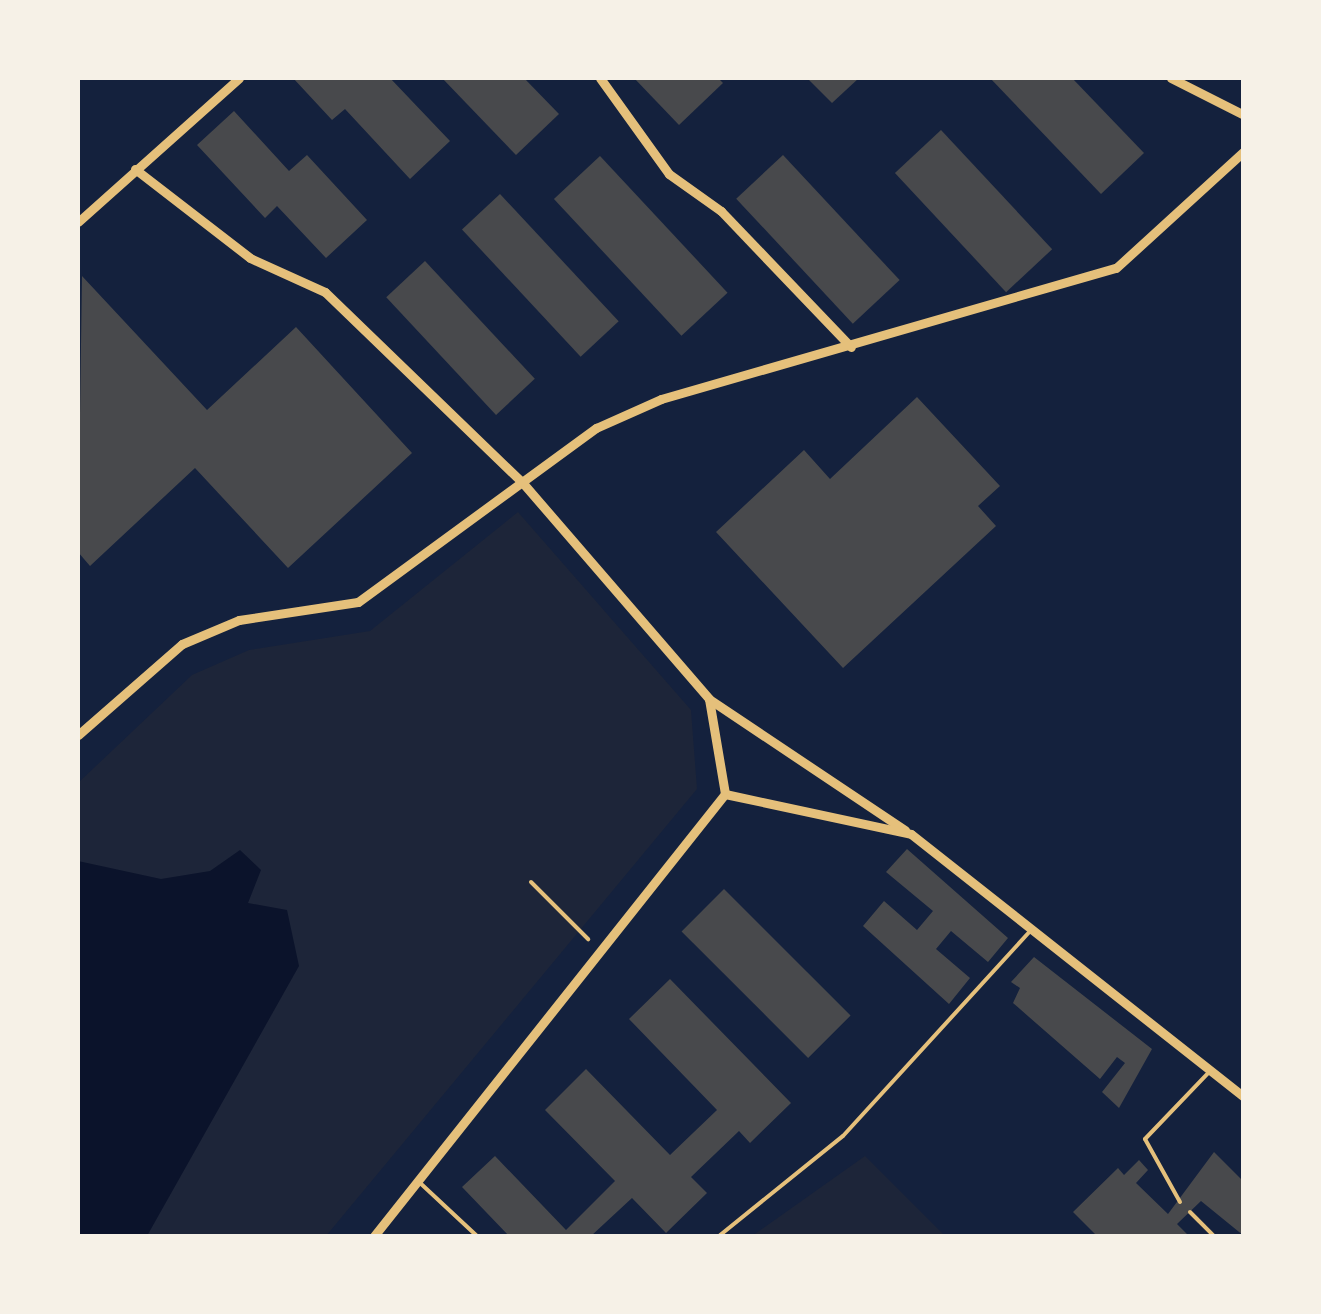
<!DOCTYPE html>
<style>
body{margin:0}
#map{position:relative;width:1321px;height:1314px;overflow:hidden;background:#14213d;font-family:Montserrat,sans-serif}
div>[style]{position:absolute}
.green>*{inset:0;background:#1d2539}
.water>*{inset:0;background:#0b132b}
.building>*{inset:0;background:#48494c;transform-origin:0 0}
.path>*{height:4px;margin:-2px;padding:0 2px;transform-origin:2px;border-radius:2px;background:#e5c07b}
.service>*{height:4px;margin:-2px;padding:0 2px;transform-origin:2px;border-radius:2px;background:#e5c07b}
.minor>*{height:9px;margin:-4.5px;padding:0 4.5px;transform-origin:4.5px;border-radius:4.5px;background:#e5c07b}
span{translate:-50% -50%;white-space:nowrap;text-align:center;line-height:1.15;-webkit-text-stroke:8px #f6f1e7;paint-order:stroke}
.frame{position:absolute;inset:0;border:80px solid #f6f1e7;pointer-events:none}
</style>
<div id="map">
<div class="green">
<div style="clip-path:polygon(518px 512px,691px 710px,697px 789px,326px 1236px,78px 1236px,78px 783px,192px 675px,249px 650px,370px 631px)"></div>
<div style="clip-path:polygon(865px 1156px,945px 1236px,752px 1236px)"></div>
</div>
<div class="water">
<div style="clip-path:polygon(240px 850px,261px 870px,248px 903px,287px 910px,299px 966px,147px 1236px,78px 1236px,78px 861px,161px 879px,210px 871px)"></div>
</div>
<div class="building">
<div style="clip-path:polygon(293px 78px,390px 78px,450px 141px,410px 179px,345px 109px,332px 120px)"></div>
<div style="clip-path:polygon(442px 78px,524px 78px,559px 114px,516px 155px)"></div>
<div style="clip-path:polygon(634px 78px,718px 78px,723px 83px,679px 125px)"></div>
<div style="clip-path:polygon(807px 78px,859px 78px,832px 103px)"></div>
<div style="clip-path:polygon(990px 78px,1072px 78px,1144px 153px,1101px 194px)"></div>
<div style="clip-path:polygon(234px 111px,289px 171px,307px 155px,367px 220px,326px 258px,277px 206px,265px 218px,197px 145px)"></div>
<div style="left:941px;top:130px;width:163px;height:63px;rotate:47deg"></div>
<div style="left:783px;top:155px;width:171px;height:64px;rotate:47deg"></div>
<div style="left:600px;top:156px;width:187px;height:63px;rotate:47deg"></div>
<div style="left:500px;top:194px;width:174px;height:52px;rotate:47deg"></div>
<div style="left:425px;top:261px;width:161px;height:53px;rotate:47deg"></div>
<div style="clip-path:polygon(82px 276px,207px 410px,296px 327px,412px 453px,288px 568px,195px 468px,90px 566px,78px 552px)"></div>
<div style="clip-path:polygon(917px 397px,1000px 486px,978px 506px,996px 526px,843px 668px,716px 532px,804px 450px,830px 479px)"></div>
<div style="clip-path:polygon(907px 849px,1008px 938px,988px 962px,951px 931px,936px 949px,970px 978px,949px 1004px,863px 926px,884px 901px,917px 930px,933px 911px,886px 872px)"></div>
<div style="left:724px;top:889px;width:179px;height:60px;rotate:45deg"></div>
<div style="clip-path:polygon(1034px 957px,1152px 1049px,1119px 1108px,1102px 1092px,1125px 1063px,1117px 1057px,1100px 1079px,1013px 1003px,1020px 988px,1011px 982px)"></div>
<div style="clip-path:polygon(670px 979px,791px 1103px,750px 1143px,739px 1131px,691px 1177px,707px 1193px,666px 1233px,632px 1198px,591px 1236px,509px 1236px,462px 1187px,495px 1156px,566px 1230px,615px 1181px,545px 1110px,586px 1069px,670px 1155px,717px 1110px,629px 1019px)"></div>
<div style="clip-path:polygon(1214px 1152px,1244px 1182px,1244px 1236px,1201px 1201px,1177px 1224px,1189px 1236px,1097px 1236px,1073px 1212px,1118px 1168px,1124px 1175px,1139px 1160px,1148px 1170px,1136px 1183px,1168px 1214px)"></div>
</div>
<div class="path">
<div style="left:531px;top:882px;width:81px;rotate:45deg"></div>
</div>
<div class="service">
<div style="left:418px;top:1181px;width:81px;rotate:43deg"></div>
<div style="left:1180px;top:1202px;width:72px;rotate:-119.1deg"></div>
<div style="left:1145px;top:1139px;width:93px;rotate:-46.3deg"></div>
<div style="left:1190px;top:1212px;width:34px;rotate:45deg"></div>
<div style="left:719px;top:1236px;width:159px;rotate:-38.9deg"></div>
<div style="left:843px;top:1136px;width:280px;rotate:-47.6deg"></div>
</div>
<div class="minor">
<div style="left:600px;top:78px;width:118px;rotate:54.3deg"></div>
<div style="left:669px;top:174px;width:64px;rotate:35.4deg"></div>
<div style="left:721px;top:211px;width:188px;rotate:46.3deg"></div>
<div style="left:1171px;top:78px;width:82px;rotate:26.9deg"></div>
<div style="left:135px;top:169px;width:145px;rotate:37.7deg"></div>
<div style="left:250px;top:258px;width:82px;rotate:24.4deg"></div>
<div style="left:325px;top:292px;width:274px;rotate:44deg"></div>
<div style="left:522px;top:482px;width:286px;rotate:49.2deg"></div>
<div style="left:709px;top:699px;width:96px;rotate:80.4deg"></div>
<div style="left:78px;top:222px;width:216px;rotate:-41.8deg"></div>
<div style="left:709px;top:699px;width:236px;rotate:33.8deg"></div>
<div style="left:78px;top:735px;width:138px;rotate:-41.2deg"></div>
<div style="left:182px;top:644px;width:62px;rotate:-22.8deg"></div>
<div style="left:239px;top:620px;width:120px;rotate:-8.6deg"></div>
<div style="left:358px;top:602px;width:295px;rotate:-36.2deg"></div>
<div style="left:596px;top:428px;width:71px;rotate:-24deg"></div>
<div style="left:661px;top:399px;width:473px;rotate:-16.1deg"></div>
<div style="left:1116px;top:268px;width:173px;rotate:-42.4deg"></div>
<div style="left:374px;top:1236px;width:564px;rotate:-51.55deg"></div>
<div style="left:725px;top:794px;width:190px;rotate:12.1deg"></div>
<div style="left:911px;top:834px;width:424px;rotate:38.3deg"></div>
</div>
<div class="frame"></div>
</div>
